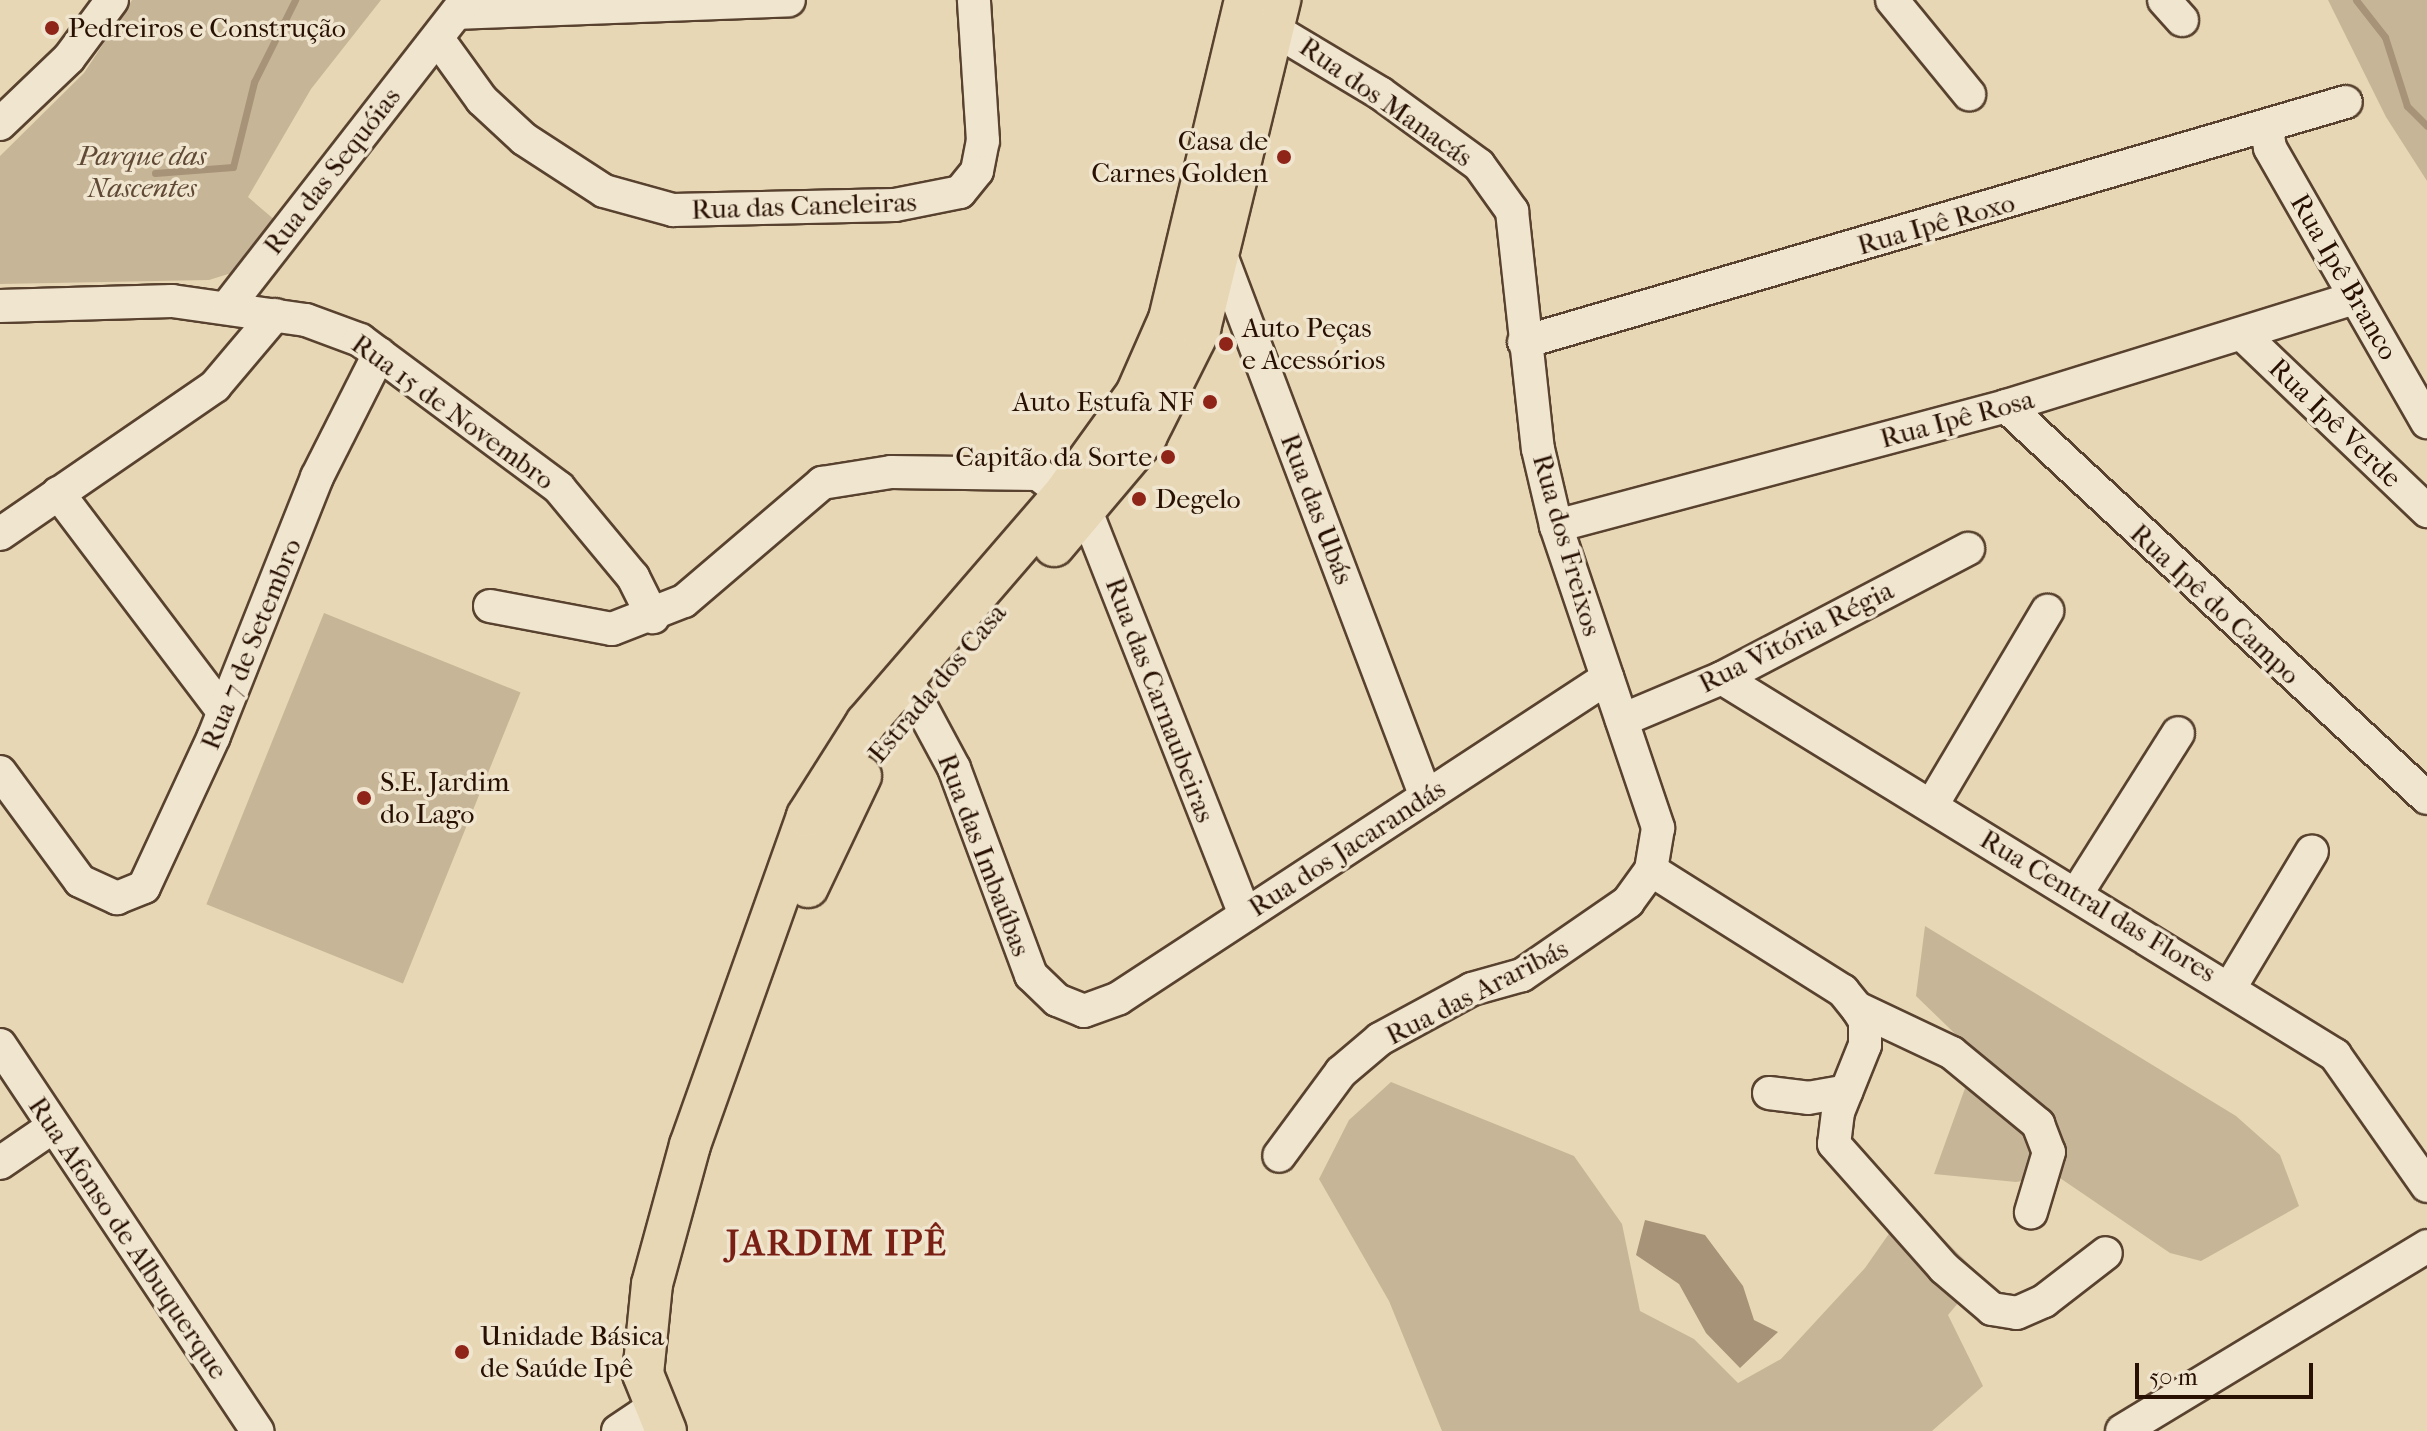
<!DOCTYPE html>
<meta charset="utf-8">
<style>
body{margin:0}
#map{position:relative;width:2427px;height:1431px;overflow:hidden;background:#e8d7b5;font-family:"IM FELL French Canon",serif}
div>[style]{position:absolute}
.green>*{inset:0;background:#c7b597;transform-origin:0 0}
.water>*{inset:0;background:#a79378}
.stream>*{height:7px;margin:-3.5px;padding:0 3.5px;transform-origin:3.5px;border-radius:3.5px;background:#a79378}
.roads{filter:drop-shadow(2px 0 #58422f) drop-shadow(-2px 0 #58422f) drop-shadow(0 2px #58422f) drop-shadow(0 -2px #58422f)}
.minor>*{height:32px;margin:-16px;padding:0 16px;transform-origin:16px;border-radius:16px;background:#f0e5cf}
.major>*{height:40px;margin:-20px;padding:0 20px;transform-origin:20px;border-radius:20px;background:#e8d7b5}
.dots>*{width:22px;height:22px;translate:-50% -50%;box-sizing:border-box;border:4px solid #f0e5cf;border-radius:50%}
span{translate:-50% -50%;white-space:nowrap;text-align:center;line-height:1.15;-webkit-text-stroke:7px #f0e5cf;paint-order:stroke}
.poi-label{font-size:28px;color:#281002}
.left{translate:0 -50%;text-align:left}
.right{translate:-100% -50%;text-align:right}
.street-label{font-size:28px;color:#281002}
.park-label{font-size:28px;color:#604a36;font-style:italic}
.district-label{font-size:36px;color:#7a1f14;font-weight:700;letter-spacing:2px}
.scale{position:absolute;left:2135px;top:1363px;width:178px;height:36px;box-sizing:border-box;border:4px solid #281002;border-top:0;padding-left:10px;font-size:24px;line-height:28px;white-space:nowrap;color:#281002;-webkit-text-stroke:6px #f0e5cf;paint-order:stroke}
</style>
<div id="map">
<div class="green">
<div style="clip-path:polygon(132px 0,381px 0,311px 89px,248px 197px,276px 221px,238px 271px,209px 280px,0 284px,0 156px,84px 73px)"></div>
<div style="clip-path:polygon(2328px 0,2427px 0,2427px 181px,2386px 117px)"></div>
<div style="left:324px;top:613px;width:212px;height:314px;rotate:22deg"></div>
<div style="clip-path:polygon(1925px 926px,2236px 1116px,2280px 1155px,2299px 1206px,2201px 1261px,2170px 1253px,2057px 1176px,2016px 1182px,1934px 1174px,1977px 1055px,1916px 996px)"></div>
<div style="clip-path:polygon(1391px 1082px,1574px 1156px,1622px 1224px,1640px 1311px,1694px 1339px,1738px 1383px,1781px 1359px,1865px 1268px,1909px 1205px,1981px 1276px,1948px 1315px,1983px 1386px,1932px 1431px,1442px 1431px,1389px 1301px,1319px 1179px,1349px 1120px)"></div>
</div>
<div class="water">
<div style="clip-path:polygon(1645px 1220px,1705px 1235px,1743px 1286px,1754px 1320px,1778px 1332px,1740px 1368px,1706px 1333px,1679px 1284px,1636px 1255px)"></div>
</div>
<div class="stream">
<div style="left:2356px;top:0;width:47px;rotate:51.9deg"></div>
<div style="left:2385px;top:37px;width:72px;rotate:72.3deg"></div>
<div style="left:2407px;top:106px;width:28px;rotate:45deg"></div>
<div style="left:155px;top:173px;width:78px;rotate:-4.4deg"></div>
<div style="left:233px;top:167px;width:88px;rotate:-76.1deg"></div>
<div style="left:254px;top:82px;width:92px;rotate:-63.4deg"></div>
</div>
<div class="roads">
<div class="minor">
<div style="left:1892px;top:0;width:122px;rotate:50.7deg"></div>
<div style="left:2164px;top:0;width:27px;rotate:48deg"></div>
<div style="left:457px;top:13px;width:332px;rotate:-2.2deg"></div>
<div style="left:1253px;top:17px;width:148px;rotate:30.9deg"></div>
<div style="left:1380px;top:93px;width:122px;rotate:36deg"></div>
<div style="left:1479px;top:165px;width:57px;rotate:54.3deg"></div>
<div style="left:1512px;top:211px;width:239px;rotate:83.8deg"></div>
<div style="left:1538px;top:449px;width:79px;rotate:76.8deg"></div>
<div style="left:1556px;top:526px;width:319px;rotate:71.3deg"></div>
<div style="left:1658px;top:828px;width:43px;rotate:99.5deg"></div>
<div style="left:1651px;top:870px;width:39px;rotate:126deg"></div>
<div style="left:1628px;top:902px;width:129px;rotate:145.4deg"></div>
<div style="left:1522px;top:975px;width:52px;rotate:164.4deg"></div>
<div style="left:1472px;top:989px;width:105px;rotate:151.5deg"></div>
<div style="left:1380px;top:1039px;width:51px;rotate:139.8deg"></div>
<div style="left:1341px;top:1072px;width:104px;rotate:126.4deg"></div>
<div style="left:438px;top:39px;width:75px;rotate:54.2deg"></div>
<div style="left:482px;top:100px;width:57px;rotate:42.9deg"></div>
<div style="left:524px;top:139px;width:95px;rotate:33deg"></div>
<div style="left:604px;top:191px;width:72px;rotate:15.4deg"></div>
<div style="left:673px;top:210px;width:222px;rotate:-1.3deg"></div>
<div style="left:895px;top:205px;width:66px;rotate:-11.3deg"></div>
<div style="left:960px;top:192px;width:27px;rotate:-51deg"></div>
<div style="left:977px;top:171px;width:31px;rotate:-79deg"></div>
<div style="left:983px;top:141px;width:141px;rotate:-93.7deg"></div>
<div style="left:0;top:124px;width:95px;rotate:-43.7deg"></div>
<div style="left:69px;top:58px;width:72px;rotate:-53.4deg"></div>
<div style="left:2267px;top:129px;width:19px;rotate:81deg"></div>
<div style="left:2270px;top:148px;width:316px;rotate:60.2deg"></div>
<div style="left:1209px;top:248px;width:16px;rotate:38deg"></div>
<div style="left:1222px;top:258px;width:576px;rotate:69.27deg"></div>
<div style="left:0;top:306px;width:172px;rotate:-1.7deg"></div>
<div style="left:172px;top:301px;width:135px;rotate:8.1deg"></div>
<div style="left:306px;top:320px;width:58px;rotate:20.3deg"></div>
<div style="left:360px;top:340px;width:248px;rotate:36.6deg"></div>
<div style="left:559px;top:488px;width:116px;rotate:50.3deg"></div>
<div style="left:633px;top:577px;width:45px;rotate:63.4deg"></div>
<div style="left:228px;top:306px;width:388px;rotate:-52.1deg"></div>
<div style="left:2243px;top:335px;width:255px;rotate:43.7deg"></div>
<div style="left:1524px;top:342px;width:856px;rotate:-16.28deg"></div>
<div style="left:2006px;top:406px;width:575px;rotate:42.96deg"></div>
<div style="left:58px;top:493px;width:273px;rotate:52.9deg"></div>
<div style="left:1556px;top:526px;width:466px;rotate:-14.9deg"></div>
<div style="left:2006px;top:406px;width:365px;rotate:-17.2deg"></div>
<div style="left:0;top:534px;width:261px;rotate:-34.5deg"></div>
<div style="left:215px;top:386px;width:93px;rotate:-49.8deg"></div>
<div style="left:490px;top:606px;width:124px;rotate:10.7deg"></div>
<div style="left:612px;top:629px;width:77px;rotate:-21.3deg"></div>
<div style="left:684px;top:601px;width:182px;rotate:-40.5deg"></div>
<div style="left:822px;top:483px;width:70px;rotate:-9.1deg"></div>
<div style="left:891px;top:472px;width:147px;rotate:0.8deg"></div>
<div style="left:1038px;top:474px;width:61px;rotate:37.6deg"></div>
<div style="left:1086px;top:511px;width:434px;rotate:68.5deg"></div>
<div style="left:905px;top:677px;width:103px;rotate:61.7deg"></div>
<div style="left:954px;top:768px;width:221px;rotate:69.6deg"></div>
<div style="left:1031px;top:975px;width:36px;rotate:44deg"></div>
<div style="left:1057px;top:1000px;width:29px;rotate:22deg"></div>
<div style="left:1084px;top:1011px;width:37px;rotate:-20deg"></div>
<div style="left:1119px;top:998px;width:584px;rotate:-33.25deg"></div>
<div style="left:1722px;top:678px;width:720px;rotate:31.59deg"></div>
<div style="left:2335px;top:1055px;width:160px;rotate:54.9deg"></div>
<div style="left:1622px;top:720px;width:108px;rotate:-22.8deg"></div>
<div style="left:1722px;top:678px;width:278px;rotate:-27.7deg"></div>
<div style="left:0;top:772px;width:135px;rotate:53.7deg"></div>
<div style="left:80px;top:881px;width:41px;rotate:24.7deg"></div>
<div style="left:117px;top:898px;width:29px;rotate:-22deg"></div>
<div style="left:144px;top:887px;width:166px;rotate:-65.1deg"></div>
<div style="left:214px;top:736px;width:279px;rotate:-68.3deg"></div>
<div style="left:317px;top:477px;width:138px;rotate:-63.2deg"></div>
<div style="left:1932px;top:805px;width:226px;rotate:-59.3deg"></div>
<div style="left:1651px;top:870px;width:227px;rotate:32.2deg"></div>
<div style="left:1843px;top:991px;width:22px;rotate:51deg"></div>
<div style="left:1857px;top:1008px;width:15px;rotate:58deg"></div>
<div style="left:1865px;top:1021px;width:24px;rotate:90deg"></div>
<div style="left:1865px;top:1045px;width:72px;rotate:111.9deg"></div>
<div style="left:1838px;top:1112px;width:32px;rotate:97deg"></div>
<div style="left:1834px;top:1144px;width:166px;rotate:48.4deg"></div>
<div style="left:1944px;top:1268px;width:63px;rotate:40.5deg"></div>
<div style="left:1992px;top:1309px;width:25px;rotate:9deg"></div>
<div style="left:2017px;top:1313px;width:30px;rotate:-24deg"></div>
<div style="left:2044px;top:1301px;width:78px;rotate:-37.7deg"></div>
<div style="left:2077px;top:893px;width:189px;rotate:-57.7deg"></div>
<div style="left:2231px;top:986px;width:157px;rotate:-59deg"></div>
<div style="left:1857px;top:1008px;width:105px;rotate:25.3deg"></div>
<div style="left:1952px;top:1053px;width:112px;rotate:39.5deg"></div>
<div style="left:2038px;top:1124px;width:30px;rotate:69deg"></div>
<div style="left:2049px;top:1152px;width:63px;rotate:106.7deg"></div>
<div style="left:0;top:1045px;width:464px;rotate:56.3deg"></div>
<div style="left:1769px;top:1093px;width:39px;rotate:7deg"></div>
<div style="left:1808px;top:1098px;width:39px;rotate:-10deg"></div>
<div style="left:0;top:1163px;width:65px;rotate:-34.4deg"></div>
<div style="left:618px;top:1431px;width:48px;rotate:-34deg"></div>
<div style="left:2122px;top:1431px;width:357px;rotate:-31.2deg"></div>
</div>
<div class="major">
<div style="left:1054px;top:546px;width:143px;rotate:-49.8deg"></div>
<div style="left:1146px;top:437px;width:121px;rotate:-63.4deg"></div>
<div style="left:1200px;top:329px;width:339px;rotate:-76.3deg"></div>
<div style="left:808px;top:887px;width:123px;rotate:-64.5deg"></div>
<div style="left:666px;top:1431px;width:61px;rotate:-112deg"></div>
<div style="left:643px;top:1374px;width:90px;rotate:-84.3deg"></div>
<div style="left:652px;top:1284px;width:144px;rotate:-74.7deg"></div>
<div style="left:690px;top:1145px;width:349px;rotate:-70.4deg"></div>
<div style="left:807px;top:816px;width:110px;rotate:-57.6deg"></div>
<div style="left:866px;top:723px;width:306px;rotate:-49.2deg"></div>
<div style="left:1066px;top:491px;width:120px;rotate:-54.2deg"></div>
<div style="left:1136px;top:394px;width:82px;rotate:-66.3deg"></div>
<div style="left:1169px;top:319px;width:328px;rotate:-76.6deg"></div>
</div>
</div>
<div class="dots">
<div style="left:52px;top:28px;background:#8f2418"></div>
<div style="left:1284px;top:157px;background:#8f2418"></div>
<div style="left:1226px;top:344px;background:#8f2418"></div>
<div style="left:1210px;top:402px;background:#8f2418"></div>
<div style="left:1168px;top:457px;background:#8f2418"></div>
<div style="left:1139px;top:499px;background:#8f2418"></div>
<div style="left:364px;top:798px;background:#8f2418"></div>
<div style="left:462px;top:1352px;background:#8f2418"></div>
</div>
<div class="poi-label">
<span class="left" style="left:68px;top:28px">Pedreiros e Construção</span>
<span class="right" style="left:1268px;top:157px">Casa de<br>Carnes Golden</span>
<span class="left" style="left:1242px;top:344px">Auto Peças<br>e Acessórios</span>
<span class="right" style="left:1194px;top:402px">Auto Estufa NF</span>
<span class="right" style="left:1152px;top:457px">Capitão da Sorte</span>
<span class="left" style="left:1155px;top:499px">Degelo</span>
<span class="left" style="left:380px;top:798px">S.E. Jardim<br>do Lago</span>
<span class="left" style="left:480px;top:1352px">Unidade Básica<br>de Saúde Ipê</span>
</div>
<div class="street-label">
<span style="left:1386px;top:102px;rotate:35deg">Rua dos Manacás</span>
<span style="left:332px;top:171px;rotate:-52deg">Rua das Sequóias</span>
<span style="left:804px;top:206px;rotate:-2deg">Rua das Caneleiras</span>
<span style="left:1936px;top:224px;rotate:-16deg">Rua Ipê Roxo</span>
<span style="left:2344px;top:277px;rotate:60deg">Rua Ipê Branco</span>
<span style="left:453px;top:412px;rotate:36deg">Rua 15 de Novembro</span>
<span style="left:1957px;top:419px;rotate:-15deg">Rua Ipê Rosa</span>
<span style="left:2335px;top:423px;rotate:44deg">Rua Ipê Verde</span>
<span style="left:1317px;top:509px;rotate:69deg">Rua das Ubás</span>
<span style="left:1567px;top:545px;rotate:74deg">Rua dos Freixos</span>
<span style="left:2215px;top:604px;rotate:43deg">Rua Ipê do Campo</span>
<span style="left:1796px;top:637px;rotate:-27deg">Rua Vitória Régia</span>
<span style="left:251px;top:644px;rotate:-68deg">Rua 7 de Setembro</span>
<span style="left:937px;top:683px;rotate:-50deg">Estrada dos Casa</span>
<span style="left:1160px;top:700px;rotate:69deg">Rua das Carnaubeiras</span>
<span style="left:1347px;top:848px;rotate:-33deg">Rua dos Jacarandás</span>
<span style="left:984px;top:855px;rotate:69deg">Rua das Imbaúbas</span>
<span style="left:2098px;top:906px;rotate:31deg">Rua Central das Flores</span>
<span style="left:1477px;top:992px;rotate:-27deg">Rua das Araribás</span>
<span style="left:128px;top:1238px;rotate:56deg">Rua Afonso de Albuquerque</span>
</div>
<div class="park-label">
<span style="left:142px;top:172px">Parque das<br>Nascentes</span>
</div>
<div class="district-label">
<span style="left:837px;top:1244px">JARDIM IPÊ</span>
</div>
<div class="scale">50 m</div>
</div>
